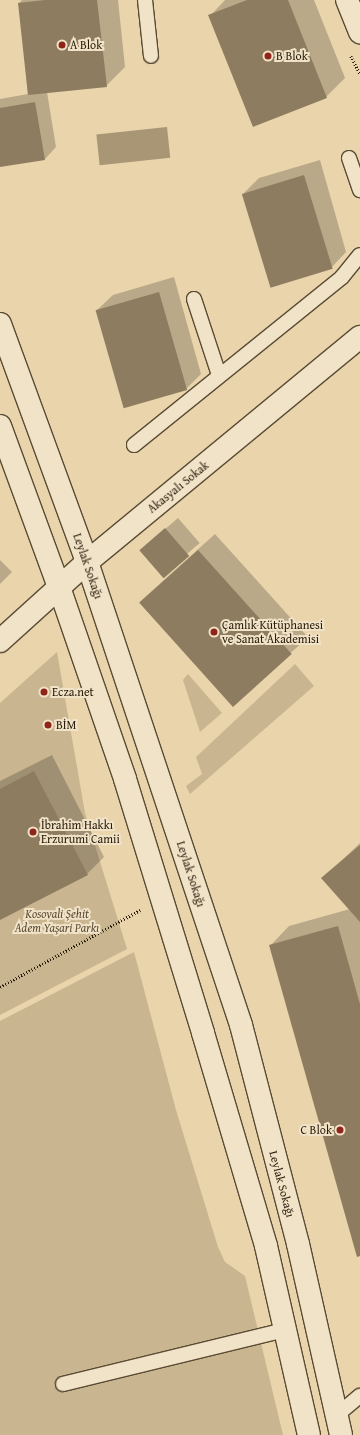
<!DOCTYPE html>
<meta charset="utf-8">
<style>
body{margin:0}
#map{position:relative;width:360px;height:1435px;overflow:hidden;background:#e9d4ab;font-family:"Gentium Book Plus",serif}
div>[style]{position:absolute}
.green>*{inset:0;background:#c9b590}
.water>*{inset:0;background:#a89675;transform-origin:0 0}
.shadow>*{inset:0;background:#0003;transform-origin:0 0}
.building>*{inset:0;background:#8d7c5f;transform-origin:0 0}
.path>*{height:2.5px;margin-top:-1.25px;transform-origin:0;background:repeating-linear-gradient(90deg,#2a1d0c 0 1px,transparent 0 3px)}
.roads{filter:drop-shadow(1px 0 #5a4b34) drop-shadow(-1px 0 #5a4b34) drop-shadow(0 1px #5a4b34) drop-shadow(0 -1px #5a4b34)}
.service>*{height:14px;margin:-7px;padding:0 7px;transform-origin:7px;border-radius:7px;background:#f1e3c8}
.minor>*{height:22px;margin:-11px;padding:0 11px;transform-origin:11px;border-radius:11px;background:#f1e3c8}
.tertiary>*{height:22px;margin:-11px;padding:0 11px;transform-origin:11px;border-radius:11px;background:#f1e3c8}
.secondary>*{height:22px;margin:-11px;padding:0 11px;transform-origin:11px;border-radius:11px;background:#f1e3c8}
.dots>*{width:11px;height:11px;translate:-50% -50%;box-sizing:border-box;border:2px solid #f1e3c8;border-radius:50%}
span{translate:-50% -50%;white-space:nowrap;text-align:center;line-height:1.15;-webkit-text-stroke:4px #f1e3c8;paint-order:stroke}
.poi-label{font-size:12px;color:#2a1d0c}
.left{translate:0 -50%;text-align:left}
.right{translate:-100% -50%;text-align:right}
.street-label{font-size:12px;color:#2a1d0c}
.park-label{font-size:12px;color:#5a4b34;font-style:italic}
</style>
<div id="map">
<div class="green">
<div style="clip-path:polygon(57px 652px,85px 813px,127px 949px,0 1015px,0 703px)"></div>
<div style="clip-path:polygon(295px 664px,314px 686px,190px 794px,186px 786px,202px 774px,196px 757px)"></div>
<div style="clip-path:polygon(188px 674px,222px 713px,200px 732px,183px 680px)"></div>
<div style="clip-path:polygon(134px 952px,176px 1110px,218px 1247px,225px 1262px,245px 1276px,283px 1435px,0 1435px,0 1021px)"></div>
</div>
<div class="water">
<div style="left:167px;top:127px;width:31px;height:71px;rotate:84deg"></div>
</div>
<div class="shadow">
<div style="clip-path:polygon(22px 0,118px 0,125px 67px,106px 86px,47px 92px,56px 147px,45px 159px,0 166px,0 99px,28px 94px,19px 3px)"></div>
<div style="clip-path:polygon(225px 0,314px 0,345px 78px,326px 97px,210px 16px)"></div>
<div style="clip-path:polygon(320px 160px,346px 252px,331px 268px,244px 193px,259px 178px)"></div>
<div style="clip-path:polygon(174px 277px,201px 374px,186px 389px,97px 310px,113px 295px)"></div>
<div style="left:178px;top:518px;width:33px;height:50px;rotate:49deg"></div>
<div style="left:215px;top:534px;width:139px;height:102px;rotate:48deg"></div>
<div style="clip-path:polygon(0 560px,12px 572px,0 584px)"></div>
<div style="clip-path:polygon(52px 755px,104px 857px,87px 874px,0 919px,0 781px)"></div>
<div style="clip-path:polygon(360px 843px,360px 1255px,270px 946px,289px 926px,350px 909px,323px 878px)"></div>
</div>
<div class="building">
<div style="clip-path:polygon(45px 0,97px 0,107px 87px,28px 95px,18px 3px)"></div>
<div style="clip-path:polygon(247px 0,288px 0,327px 98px,253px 127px,208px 15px)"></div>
<div style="clip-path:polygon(35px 102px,45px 160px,0 167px,0 108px)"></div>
<div style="left:304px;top:175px;width:98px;height:65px;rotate:73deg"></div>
<div style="left:159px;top:292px;width:102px;height:66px;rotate:74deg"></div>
<div style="left:165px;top:528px;width:37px;height:34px;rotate:49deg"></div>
<div style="left:198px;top:550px;width:140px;height:79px;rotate:48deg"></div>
<div style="clip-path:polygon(34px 771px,88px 875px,0 920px,0 789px)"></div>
<div style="clip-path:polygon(360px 845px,360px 922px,321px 878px)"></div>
<div style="clip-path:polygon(338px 926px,360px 1004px,360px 1256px,357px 1257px,269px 945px)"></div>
</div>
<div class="path">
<div style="left:351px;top:56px;width:20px;rotate:63deg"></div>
<div style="left:0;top:987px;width:160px;rotate:-28.8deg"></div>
</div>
<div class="roads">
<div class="service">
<div style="left:145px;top:0;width:56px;rotate:83.9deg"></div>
<div style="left:349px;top:158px;width:34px;rotate:71deg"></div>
<div style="left:194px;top:299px;width:80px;rotate:71.8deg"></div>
<div style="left:134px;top:445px;width:267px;rotate:-38.9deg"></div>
<div style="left:342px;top:277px;width:28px;rotate:-51deg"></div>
<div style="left:63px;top:1384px;width:228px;rotate:-13.7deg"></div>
<div style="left:337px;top:1415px;width:30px;rotate:-40deg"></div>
</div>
<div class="minor">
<div style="left:0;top:641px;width:118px;rotate:-42.2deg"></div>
<div style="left:87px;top:562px;width:354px;rotate:-39.5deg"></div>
</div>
<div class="tertiary">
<div style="left:0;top:324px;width:253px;rotate:69.9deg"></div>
<div style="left:87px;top:562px;width:488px;rotate:71.6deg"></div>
<div style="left:241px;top:1025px;width:226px;rotate:75.4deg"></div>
<div style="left:298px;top:1244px;width:196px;rotate:77.3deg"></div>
<div style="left:0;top:426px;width:171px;rotate:69.9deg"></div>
<div style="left:59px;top:587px;width:203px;rotate:71deg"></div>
<div style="left:125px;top:779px;width:266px;rotate:72.9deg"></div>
<div style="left:203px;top:1033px;width:222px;rotate:73.5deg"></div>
<div style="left:266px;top:1246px;width:194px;rotate:77.2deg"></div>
</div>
<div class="secondary">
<div style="left:347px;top:0;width:35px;rotate:68deg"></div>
</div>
</div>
<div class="dots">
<div style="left:62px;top:45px;background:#8f2418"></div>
<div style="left:268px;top:56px;background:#8f2418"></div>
<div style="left:214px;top:632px;background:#8f2418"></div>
<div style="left:44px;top:692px;background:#8f2418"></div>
<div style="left:48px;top:725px;background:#8f2418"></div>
<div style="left:33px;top:832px;background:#8f2418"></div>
<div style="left:340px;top:1130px;background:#8f2418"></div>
</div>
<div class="poi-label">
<span class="left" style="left:70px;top:45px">A Blok</span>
<span class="left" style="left:276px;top:56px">B Blok</span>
<span class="left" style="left:222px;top:632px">Çamlık Kütüphanesi<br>ve Sanat Akademisi</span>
<span class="left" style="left:52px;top:692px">Ecza.net</span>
<span class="left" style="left:56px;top:725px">BİM</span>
<span class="left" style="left:41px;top:832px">İbrahim Hakkı<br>Erzurumi Camii</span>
<span class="right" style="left:332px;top:1130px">C Blok</span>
</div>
<div class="street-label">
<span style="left:178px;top:487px;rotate:-39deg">Akasyalı Sokak</span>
<span style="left:88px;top:566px;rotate:71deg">Leylak Sokağı</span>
<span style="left:191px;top:874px;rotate:72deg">Leylak Sokağı</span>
<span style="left:282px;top:1184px;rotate:75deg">Leylak Sokağı</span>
</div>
<div class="park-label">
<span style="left:57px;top:921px">Kosovali Şehit<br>Adem Yaşari Parkı</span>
</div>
</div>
